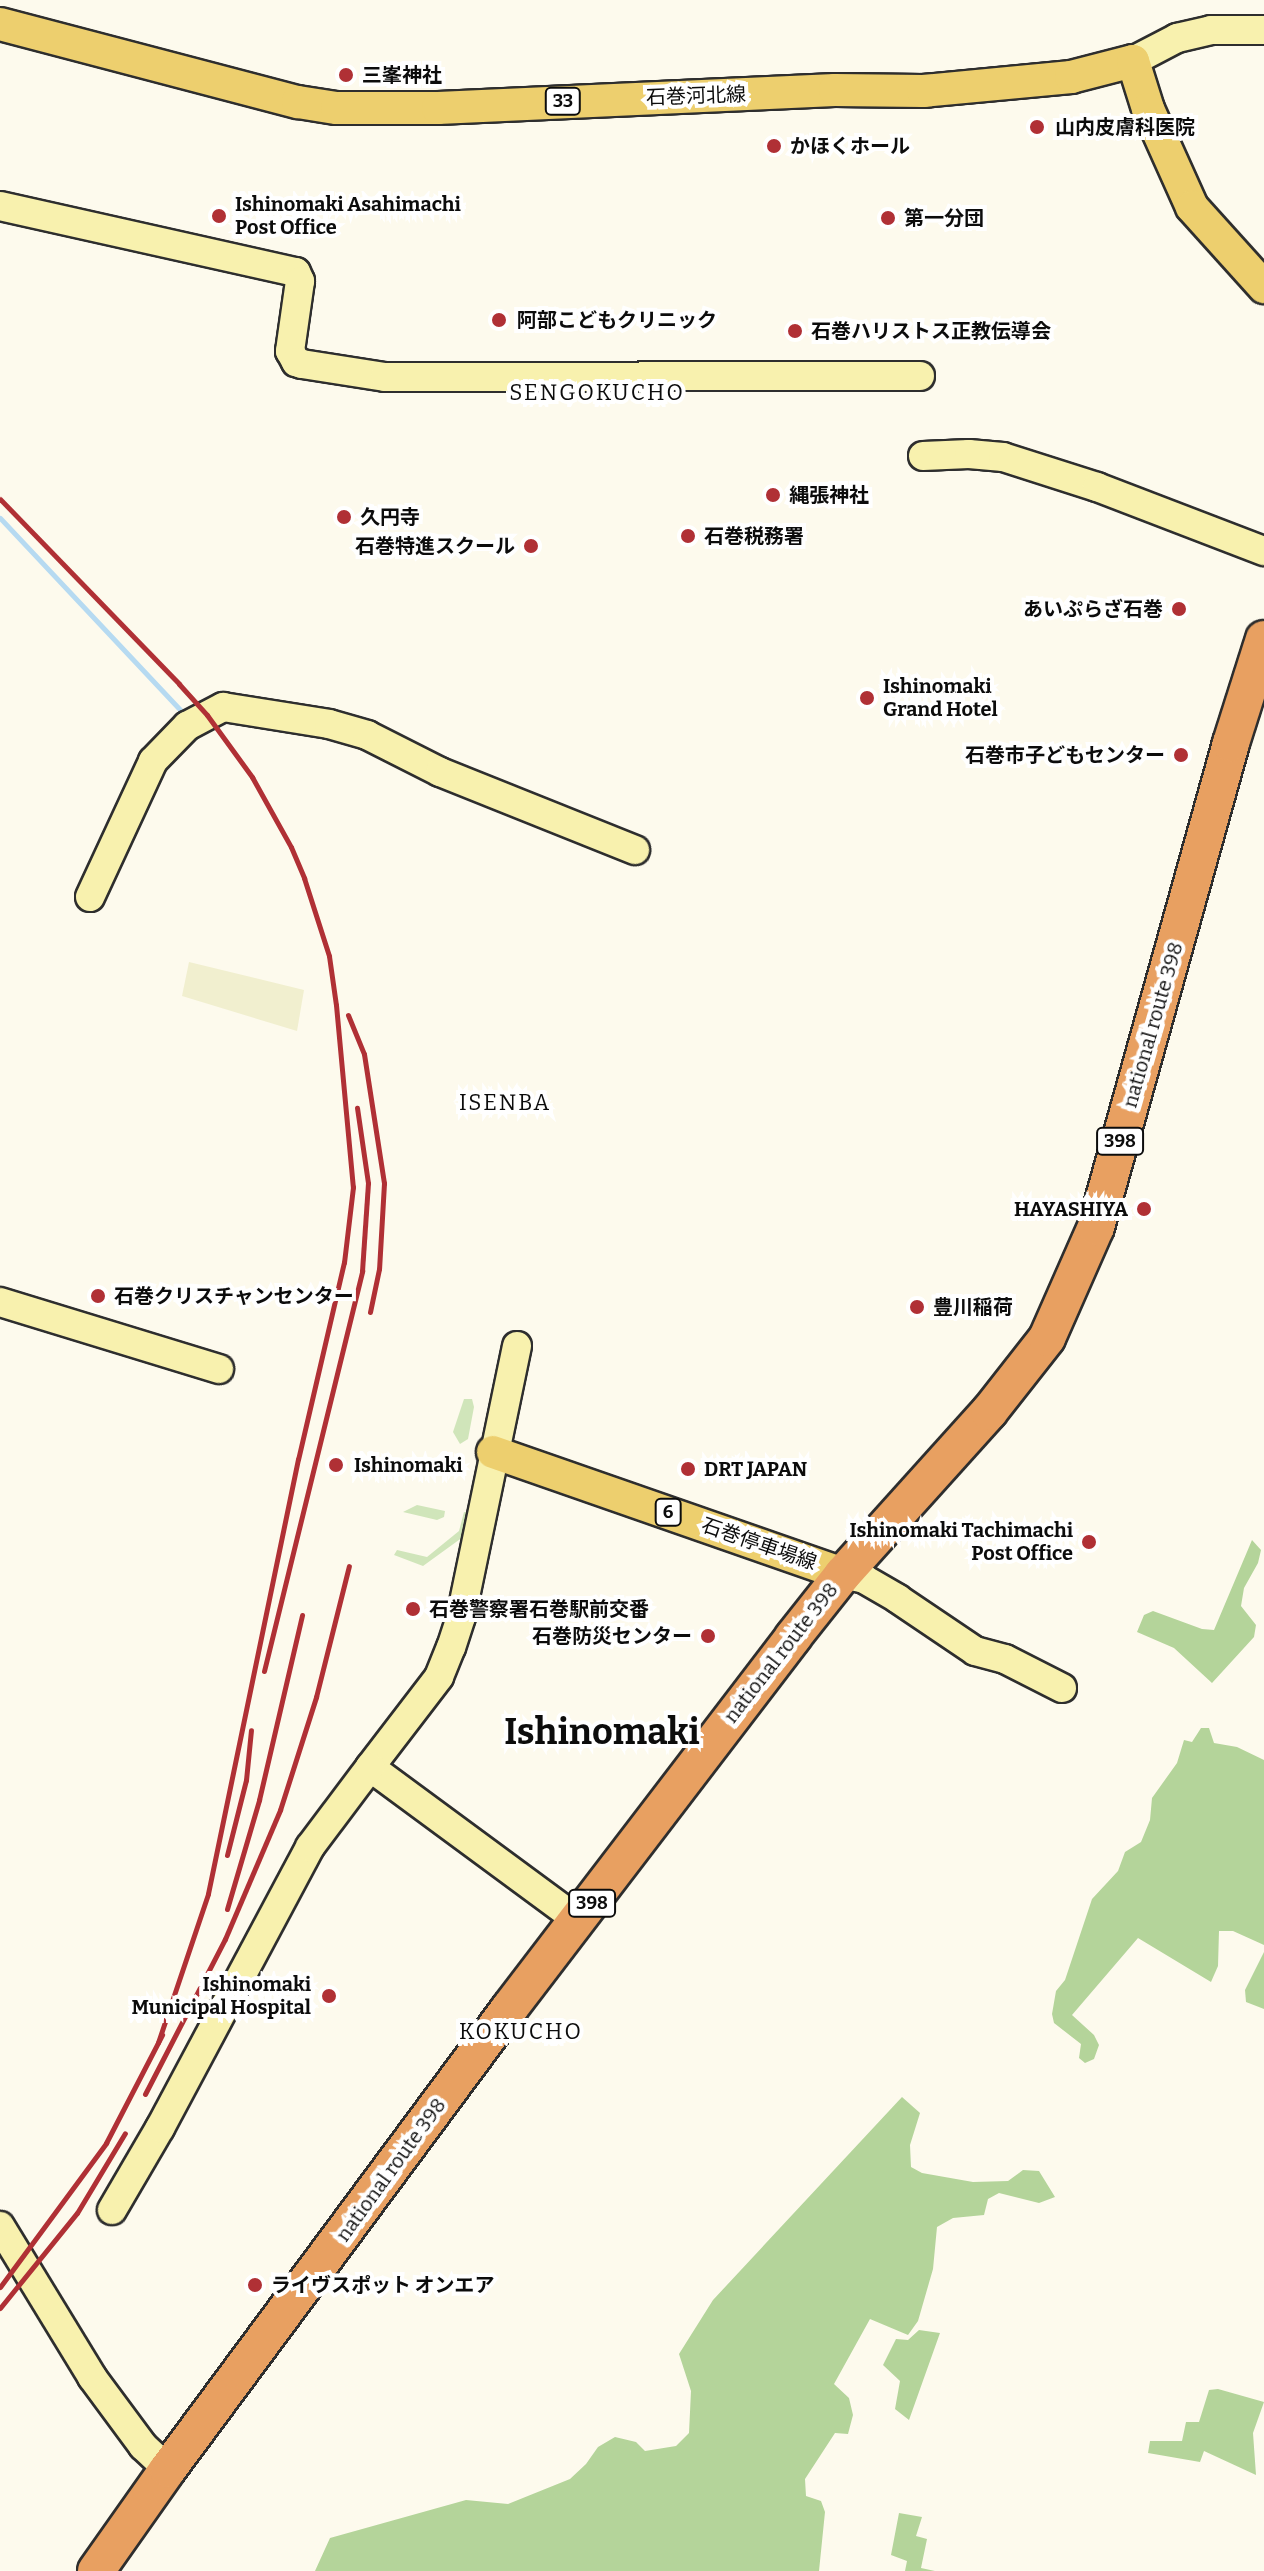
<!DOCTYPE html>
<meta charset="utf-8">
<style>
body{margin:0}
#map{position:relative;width:1264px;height:2571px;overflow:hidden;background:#fdfaed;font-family:Bitter,"Noto Sans JP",serif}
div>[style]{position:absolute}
.farmland>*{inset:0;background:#f1efcf}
.green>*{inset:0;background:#d0e5ba}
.forest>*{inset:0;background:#b4d49a}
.stream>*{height:5px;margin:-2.5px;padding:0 2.5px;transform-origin:2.5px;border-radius:2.5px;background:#b6daf1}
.roads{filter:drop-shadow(2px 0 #2e2e2e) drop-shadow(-2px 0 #2e2e2e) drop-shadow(0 2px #2e2e2e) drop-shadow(0 -2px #2e2e2e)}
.secondary>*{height:28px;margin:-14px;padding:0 14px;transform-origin:14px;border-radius:14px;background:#f8f1ae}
.primary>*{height:32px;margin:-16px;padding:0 16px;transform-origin:16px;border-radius:16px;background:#edcf6e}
.highway>*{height:36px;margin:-18px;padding:0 18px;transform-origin:18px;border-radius:18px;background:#e8a061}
.rail>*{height:5px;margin:-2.5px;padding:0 2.5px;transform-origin:2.5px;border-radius:2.5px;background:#b03035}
.dots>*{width:22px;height:22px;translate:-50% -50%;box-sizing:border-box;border:4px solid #fff;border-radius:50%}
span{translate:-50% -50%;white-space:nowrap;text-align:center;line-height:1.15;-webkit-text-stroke:8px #fff;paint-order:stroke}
.shield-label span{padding:2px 6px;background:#fff;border:2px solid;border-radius:6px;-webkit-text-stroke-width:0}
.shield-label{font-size:18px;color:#0c0c0c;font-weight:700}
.poi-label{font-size:20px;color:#0c0c0c;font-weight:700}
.left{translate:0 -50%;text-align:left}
.right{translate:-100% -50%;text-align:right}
.street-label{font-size:20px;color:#0c0c0c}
.neighbourhood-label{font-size:22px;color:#0c0c0c;letter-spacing:2px}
.town-label{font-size:36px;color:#0c0c0c;font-weight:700}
</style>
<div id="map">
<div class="farmland">
<div style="clip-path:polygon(189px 962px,304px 990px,297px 1031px,182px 996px)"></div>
</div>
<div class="green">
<div style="clip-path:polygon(464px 1399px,472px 1399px,474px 1407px,468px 1439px,460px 1444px,453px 1432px)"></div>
<div style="clip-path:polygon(417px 1505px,445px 1511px,444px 1517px,437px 1520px,403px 1512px)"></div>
<div style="clip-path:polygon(464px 1512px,470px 1513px,463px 1537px,423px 1566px,394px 1555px,397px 1550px,427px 1557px,459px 1531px)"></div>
</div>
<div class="forest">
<div style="clip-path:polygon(1252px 1540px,1261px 1550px,1258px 1563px,1244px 1588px,1241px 1606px,1256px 1625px,1254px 1637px,1212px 1683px,1174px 1648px,1137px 1632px,1144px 1615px,1153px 1611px,1202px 1629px,1214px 1630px)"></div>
<div style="clip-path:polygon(1201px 1728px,1209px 1728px,1214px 1743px,1237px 1747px,1264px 1760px,1264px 1945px,1233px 1931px,1219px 1931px,1218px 1966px,1211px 1982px,1138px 1938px,1072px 2015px,1094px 2035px,1099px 2045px,1094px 2059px,1085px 2063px,1079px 2058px,1081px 2044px,1054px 2023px,1052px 2014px,1056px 1991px,1065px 1980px,1092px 1899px,1118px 1871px,1125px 1852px,1141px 1842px,1150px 1820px,1152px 1798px,1177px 1763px,1184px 1740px,1192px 1742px)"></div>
<div style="clip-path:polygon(1264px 1952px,1264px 2009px,1246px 2002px,1245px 1990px)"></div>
<div style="clip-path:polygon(902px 2097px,920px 2113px,910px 2145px,911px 2167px,922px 2173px,973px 2182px,1008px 2181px,1023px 2170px,1039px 2171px,1055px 2197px,1039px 2203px,999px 2193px,988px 2199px,984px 2215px,953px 2218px,937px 2227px,933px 2269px,918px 2321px,908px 2335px,870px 2319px,834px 2384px,849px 2398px,853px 2415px,848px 2434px,835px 2433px,805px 2479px,806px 2496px,821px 2501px,825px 2512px,819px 2571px,315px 2571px,330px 2538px,466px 2500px,508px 2504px,570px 2479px,586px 2464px,598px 2447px,615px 2437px,636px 2442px,645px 2451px,676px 2446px,689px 2433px,691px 2391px,679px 2354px,713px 2300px)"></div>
<div style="clip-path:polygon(919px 2330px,940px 2333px,909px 2420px,895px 2409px,900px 2381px,883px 2365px,896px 2339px,908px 2340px)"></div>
<div style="clip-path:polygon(1218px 2389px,1264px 2402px,1253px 2433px,1256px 2475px,1204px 2451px,1200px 2462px,1148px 2453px,1150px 2441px,1182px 2441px,1186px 2422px,1199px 2422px,1209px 2390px)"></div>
<div style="clip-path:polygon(899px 2513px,922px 2517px,916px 2536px,927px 2539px,921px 2568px,935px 2571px,905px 2571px,907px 2561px,891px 2555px)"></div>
</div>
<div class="stream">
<div style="left:0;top:518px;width:270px;rotate:46.8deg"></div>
</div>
<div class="roads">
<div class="secondary">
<div style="left:1133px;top:61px;width:50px;rotate:-27.6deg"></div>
<div style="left:1177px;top:38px;width:35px;rotate:-13deg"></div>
<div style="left:1211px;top:30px;width:53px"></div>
<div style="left:0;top:206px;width:303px;rotate:12.6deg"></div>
<div style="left:296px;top:272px;width:10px;rotate:66deg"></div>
<div style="left:300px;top:281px;width:71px;rotate:98.1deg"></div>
<div style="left:290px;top:351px;width:13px;rotate:61deg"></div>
<div style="left:296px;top:362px;width:6px;rotate:18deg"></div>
<div style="left:302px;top:364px;width:84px;rotate:8.9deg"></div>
<div style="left:385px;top:377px;width:535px;rotate:-0.11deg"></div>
<div style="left:923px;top:456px;width:46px;rotate:-2.5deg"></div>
<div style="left:969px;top:454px;width:34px;rotate:5deg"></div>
<div style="left:1003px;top:457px;width:99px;rotate:17.7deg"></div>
<div style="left:1097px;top:487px;width:179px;rotate:21deg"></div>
<div style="left:90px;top:897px;width:150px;rotate:-65.1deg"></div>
<div style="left:153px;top:761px;width:49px;rotate:-45.8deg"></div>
<div style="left:187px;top:726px;width:41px;rotate:-27.8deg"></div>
<div style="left:223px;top:707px;width:107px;rotate:9.1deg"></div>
<div style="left:329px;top:724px;width:40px;rotate:16deg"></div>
<div style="left:367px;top:735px;width:82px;rotate:26.9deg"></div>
<div style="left:440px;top:772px;width:210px;rotate:21.8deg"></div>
<div style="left:0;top:1302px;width:229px;rotate:17deg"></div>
<div style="left:517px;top:1346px;width:277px;rotate:101.7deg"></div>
<div style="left:461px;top:1617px;width:32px;rotate:108deg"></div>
<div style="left:451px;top:1647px;width:32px;rotate:112deg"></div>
<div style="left:439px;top:1677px;width:113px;rotate:127.5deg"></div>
<div style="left:370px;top:1767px;width:260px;rotate:36.4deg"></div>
<div style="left:843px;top:1574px;width:22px;rotate:13deg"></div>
<div style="left:864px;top:1579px;width:39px;rotate:30deg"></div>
<div style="left:898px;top:1599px;width:93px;rotate:34deg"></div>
<div style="left:975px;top:1651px;width:31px;rotate:15deg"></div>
<div style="left:1005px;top:1659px;width:64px;rotate:27deg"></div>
<div style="left:112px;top:2210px;width:95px;rotate:-59.7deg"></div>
<div style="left:160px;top:2128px;width:319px;rotate:-61.9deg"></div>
<div style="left:310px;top:1847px;width:100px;rotate:-53.1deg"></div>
<div style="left:0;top:2226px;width:177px;rotate:58.6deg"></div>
<div style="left:92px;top:2377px;width:86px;rotate:53.5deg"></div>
<div style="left:143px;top:2446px;width:34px;rotate:43deg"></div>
</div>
<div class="primary">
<div style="left:0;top:24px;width:308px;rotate:14.7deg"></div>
<div style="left:298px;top:102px;width:39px;rotate:9deg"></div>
<div style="left:337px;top:108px;width:101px"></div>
<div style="left:438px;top:108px;width:397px;rotate:-2.6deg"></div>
<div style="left:835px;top:90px;width:88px;rotate:0.7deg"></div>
<div style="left:923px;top:91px;width:149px;rotate:-5.4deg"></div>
<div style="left:1071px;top:77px;width:64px;rotate:-14.5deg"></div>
<div style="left:1133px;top:61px;width:50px;rotate:72.6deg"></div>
<div style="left:1148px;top:109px;width:107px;rotate:65.8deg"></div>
<div style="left:1192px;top:207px;width:108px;rotate:48deg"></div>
<div style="left:493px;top:1452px;width:371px;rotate:19.2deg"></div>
</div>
<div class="highway">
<div style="left:96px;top:2571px;width:125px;rotate:-54.8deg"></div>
<div style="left:168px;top:2469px;width:573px;rotate:-53.45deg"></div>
<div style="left:509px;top:2009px;width:468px;rotate:-52.6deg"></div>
<div style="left:793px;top:1637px;width:80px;rotate:-51.6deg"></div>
<div style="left:843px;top:1574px;width:218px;rotate:-48deg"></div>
<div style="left:989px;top:1412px;width:94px;rotate:-51.9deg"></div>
<div style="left:1047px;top:1338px;width:121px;rotate:-66.2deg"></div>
<div style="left:1096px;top:1227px;width:502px;rotate:-74.41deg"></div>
<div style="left:1231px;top:743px;width:109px;rotate:-72.4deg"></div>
</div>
</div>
<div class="rail">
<div style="left:0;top:499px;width:257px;rotate:45.9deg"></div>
<div style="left:179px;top:684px;width:42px;rotate:47.9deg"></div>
<div style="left:207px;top:715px;width:77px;rotate:54deg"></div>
<div style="left:252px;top:777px;width:80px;rotate:60.9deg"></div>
<div style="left:291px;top:847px;width:34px;rotate:67deg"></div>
<div style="left:304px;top:878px;width:82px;rotate:72.2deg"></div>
<div style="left:329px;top:956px;width:49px;rotate:81.9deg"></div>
<div style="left:336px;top:1005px;width:183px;rotate:84.7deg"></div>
<div style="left:353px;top:1187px;width:76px;rotate:96.8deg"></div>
<div style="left:344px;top:1262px;width:202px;rotate:103.1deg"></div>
<div style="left:298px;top:1459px;width:444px;rotate:101.7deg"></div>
<div style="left:208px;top:1894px;width:157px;rotate:108.6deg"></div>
<div style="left:348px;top:1015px;width:42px;rotate:67.7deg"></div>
<div style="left:364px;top:1054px;width:131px;rotate:81.2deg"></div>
<div style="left:384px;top:1183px;width:86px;rotate:93.3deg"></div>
<div style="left:379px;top:1269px;width:44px;rotate:101.8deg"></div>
<div style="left:264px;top:1671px;width:412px;rotate:-76.2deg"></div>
<div style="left:362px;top:1271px;width:88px;rotate:-86.1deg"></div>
<div style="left:368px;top:1183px;width:76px;rotate:-98.3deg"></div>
<div style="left:227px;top:1855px;width:77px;rotate:-75.8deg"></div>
<div style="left:246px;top:1780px;width:50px;rotate:-84.3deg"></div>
<div style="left:227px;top:1909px;width:114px;rotate:-73.6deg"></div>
<div style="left:259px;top:1800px;width:190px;rotate:-76.9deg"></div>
<div style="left:145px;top:2094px;width:174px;rotate:-62.7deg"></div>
<div style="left:225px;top:1939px;width:140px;rotate:-66.9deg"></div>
<div style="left:280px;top:1810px;width:119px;rotate:-72.3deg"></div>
<div style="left:316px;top:1697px;width:135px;rotate:-75.9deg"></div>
<div style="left:0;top:2287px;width:179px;rotate:-53.6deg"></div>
<div style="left:106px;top:2143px;width:122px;rotate:-62.6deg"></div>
<div style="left:0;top:2308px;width:122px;rotate:-51deg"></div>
<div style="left:77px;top:2213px;width:93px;rotate:-59deg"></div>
</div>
<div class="dots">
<div style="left:346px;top:75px;background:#b03035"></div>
<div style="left:1037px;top:127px;background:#b03035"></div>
<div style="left:774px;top:146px;background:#b03035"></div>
<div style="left:219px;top:216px;background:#b03035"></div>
<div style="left:888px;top:218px;background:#b03035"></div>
<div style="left:499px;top:320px;background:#b03035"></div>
<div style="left:795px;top:331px;background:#b03035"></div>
<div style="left:773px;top:495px;background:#b03035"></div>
<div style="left:344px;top:517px;background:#b03035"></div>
<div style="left:688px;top:536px;background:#b03035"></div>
<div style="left:531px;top:546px;background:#b03035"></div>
<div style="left:1179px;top:609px;background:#b03035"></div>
<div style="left:867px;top:698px;background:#b03035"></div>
<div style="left:1181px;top:755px;background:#b03035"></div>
<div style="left:1144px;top:1209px;background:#b03035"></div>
<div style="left:98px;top:1296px;background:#b03035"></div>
<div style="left:917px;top:1307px;background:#b03035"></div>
<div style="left:336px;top:1465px;background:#b03035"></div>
<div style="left:688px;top:1469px;background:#b03035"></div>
<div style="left:1089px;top:1542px;background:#b03035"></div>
<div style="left:413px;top:1609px;background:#b03035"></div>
<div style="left:708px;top:1636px;background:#b03035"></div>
<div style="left:329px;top:1996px;background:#b03035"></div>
<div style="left:255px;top:2285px;background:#b03035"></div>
</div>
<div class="shield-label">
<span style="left:563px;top:101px">33</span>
<span style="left:1120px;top:1141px">398</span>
<span style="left:668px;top:1512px">6</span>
<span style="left:592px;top:1903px">398</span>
</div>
<div class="poi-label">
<span class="left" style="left:362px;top:75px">三峯神社</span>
<span class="left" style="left:1055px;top:127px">山内皮膚科医院</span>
<span class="left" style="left:790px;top:146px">かほくホール</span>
<span class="left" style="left:235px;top:216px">Ishinomaki Asahimachi<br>Post Office</span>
<span class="left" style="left:904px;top:218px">第一分団</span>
<span class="left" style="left:517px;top:320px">阿部こどもクリニック</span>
<span class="left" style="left:811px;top:331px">石巻ハリストス正教伝導会</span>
<span class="left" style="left:789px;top:495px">縄張神社</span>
<span class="left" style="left:360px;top:517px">久円寺</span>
<span class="left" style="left:704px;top:536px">石巻税務署</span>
<span class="right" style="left:515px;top:546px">石巻特進スクール</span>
<span class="right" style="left:1163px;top:609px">あいぷらざ石巻</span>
<span class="left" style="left:883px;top:698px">Ishinomaki<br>Grand Hotel</span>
<span class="right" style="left:1165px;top:755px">石巻市子どもセンター</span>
<span class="right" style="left:1128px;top:1209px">HAYASHIYA</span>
<span class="left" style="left:114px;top:1296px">石巻クリスチャンセンター</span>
<span class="left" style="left:933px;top:1307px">豊川稲荷</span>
<span class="left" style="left:354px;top:1465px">Ishinomaki</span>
<span class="left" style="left:704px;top:1469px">DRT JAPAN</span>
<span class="right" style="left:1073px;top:1542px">Ishinomaki Tachimachi<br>Post Office</span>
<span class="left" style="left:429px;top:1609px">石巻警察署石巻駅前交番</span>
<span class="right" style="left:692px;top:1636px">石巻防災センター</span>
<span class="right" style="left:311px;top:1996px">Ishinomaki<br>Municipal Hospital</span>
<span class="left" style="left:271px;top:2285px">ライヴスポット オンエア</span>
</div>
<div class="street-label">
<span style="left:696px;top:96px;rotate:-2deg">石巻河北線</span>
<span style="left:1153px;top:1025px;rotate:-74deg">national route 398</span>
<span style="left:759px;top:1544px;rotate:19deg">石巻停車場線</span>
<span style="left:781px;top:1653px;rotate:-52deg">national route 398</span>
<span style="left:391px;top:2170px;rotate:-54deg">national route 398</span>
</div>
<div class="neighbourhood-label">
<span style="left:597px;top:393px">SENGOKUCHO</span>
<span style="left:505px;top:1103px">ISENBA</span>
<span style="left:521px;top:2032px">KOKUCHO</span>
</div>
<div class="town-label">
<span style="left:602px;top:1733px">Ishinomaki</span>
</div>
</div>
